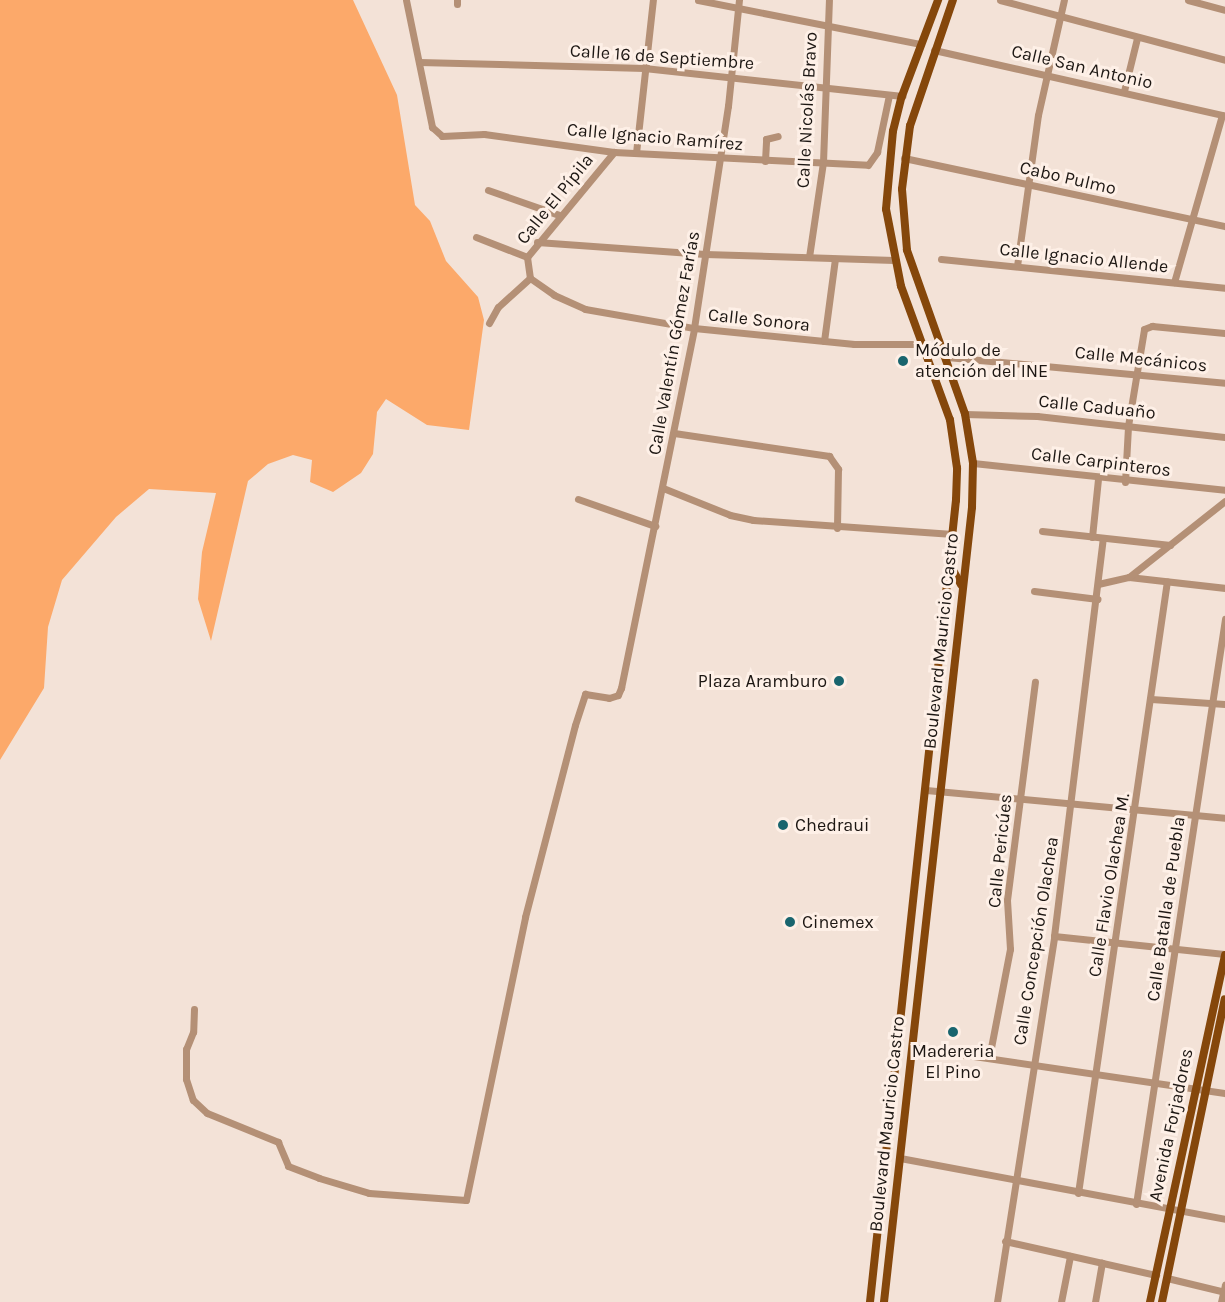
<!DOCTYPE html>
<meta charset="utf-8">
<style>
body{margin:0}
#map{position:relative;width:1225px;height:1302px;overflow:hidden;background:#f3e2d7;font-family:Karla,sans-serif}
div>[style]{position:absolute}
.water>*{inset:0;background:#fca96a}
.minor>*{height:7px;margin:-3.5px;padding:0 3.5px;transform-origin:3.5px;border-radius:3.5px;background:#b49076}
.major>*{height:8px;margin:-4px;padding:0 4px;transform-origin:4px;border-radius:4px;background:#85470b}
.dots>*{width:16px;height:16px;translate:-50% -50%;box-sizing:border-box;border:3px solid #fef0e7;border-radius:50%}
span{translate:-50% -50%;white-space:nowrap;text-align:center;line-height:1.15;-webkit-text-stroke:6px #fef0e7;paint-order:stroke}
.street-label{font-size:18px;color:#1d1713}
.poi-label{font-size:18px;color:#1d1713}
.left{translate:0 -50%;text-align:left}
.right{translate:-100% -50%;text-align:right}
</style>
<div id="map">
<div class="water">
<div style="clip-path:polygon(0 0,353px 0,397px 95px,415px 205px,430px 221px,446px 261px,478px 297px,484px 320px,469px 430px,427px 425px,386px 399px,377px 412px,373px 454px,361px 473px,333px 492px,310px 482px,312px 460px,293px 455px,268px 464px,248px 481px,211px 641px,198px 599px,202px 552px,216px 493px,149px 489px,116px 517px,62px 580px,48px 627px,44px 688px,0 760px)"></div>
</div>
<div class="minor">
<div style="left:406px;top:0;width:130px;rotate:78.4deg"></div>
<div style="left:432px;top:127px;width:13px;rotate:42deg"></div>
<div style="left:442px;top:136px;width:42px;rotate:-2.7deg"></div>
<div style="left:484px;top:134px;width:131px;rotate:7.9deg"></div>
<div style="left:614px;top:152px;width:254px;rotate:2.9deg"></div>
<div style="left:868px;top:165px;width:16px;rotate:-55deg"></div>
<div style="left:877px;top:152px;width:58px;rotate:-78.1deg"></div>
<div style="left:457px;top:0;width:4px;rotate:90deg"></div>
<div style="left:698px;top:0;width:226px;rotate:11.2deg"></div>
<div style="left:1000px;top:0;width:233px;rotate:14.9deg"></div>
<div style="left:1188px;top:0;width:38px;rotate:15deg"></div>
<div style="left:934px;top:50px;width:295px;rotate:12.7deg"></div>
<div style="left:1222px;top:115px;width:174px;rotate:106deg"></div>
<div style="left:419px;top:62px;width:225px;rotate:1.5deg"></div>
<div style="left:644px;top:68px;width:260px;rotate:6.2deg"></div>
<div style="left:1124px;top:91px;width:55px;rotate:-76.2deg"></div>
<div style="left:614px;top:152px;width:136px;rotate:129.6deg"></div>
<div style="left:527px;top:257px;width:21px;rotate:82deg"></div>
<div style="left:530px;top:278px;width:29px;rotate:35deg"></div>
<div style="left:554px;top:295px;width:34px;rotate:24deg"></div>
<div style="left:585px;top:309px;width:111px;rotate:9.9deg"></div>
<div style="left:694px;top:328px;width:161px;rotate:5.7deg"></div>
<div style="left:854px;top:344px;width:69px"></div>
<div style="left:636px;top:153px;width:154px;rotate:-83.7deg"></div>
<div style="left:904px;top:158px;width:328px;rotate:12deg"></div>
<div style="left:765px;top:161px;width:22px;rotate:-87deg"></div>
<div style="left:766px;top:139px;width:12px;rotate:-14deg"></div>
<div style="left:488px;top:190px;width:75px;rotate:19.4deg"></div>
<div style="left:476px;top:237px;width:55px;rotate:21.4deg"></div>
<div style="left:537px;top:242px;width:168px;rotate:4.1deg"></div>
<div style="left:705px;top:254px;width:189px;rotate:1.8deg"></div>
<div style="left:809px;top:257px;width:96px;rotate:-81.6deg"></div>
<div style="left:823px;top:162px;width:162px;rotate:-87.9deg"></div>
<div style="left:941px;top:259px;width:285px;rotate:5.8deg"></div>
<div style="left:1017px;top:266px;width:152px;rotate:-82.1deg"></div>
<div style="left:1038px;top:115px;width:118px;rotate:-77.3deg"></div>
<div style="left:489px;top:323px;width:18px;rotate:-61deg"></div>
<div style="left:498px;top:307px;width:43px;rotate:-42.2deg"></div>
<div style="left:824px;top:341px;width:83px;rotate:-82.4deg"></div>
<div style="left:947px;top:357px;width:279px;rotate:5.3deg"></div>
<div style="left:965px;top:414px;width:72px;rotate:1.6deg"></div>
<div style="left:1037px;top:416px;width:189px;rotate:6.4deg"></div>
<div style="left:674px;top:433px;width:157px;rotate:8.4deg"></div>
<div style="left:829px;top:456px;width:16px;rotate:55deg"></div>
<div style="left:838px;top:469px;width:59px;rotate:91deg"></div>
<div style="left:973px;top:463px;width:253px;rotate:6.1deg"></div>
<div style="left:1125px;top:482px;width:56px;rotate:-86.9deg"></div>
<div style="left:1128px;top:426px;width:98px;rotate:-80.6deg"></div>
<div style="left:1144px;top:329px;width:9px;rotate:-21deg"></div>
<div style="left:1152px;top:326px;width:73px;rotate:5.5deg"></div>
<div style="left:663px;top:488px;width:72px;rotate:21.9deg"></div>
<div style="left:730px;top:515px;width:24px;rotate:12deg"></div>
<div style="left:753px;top:520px;width:200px;rotate:4deg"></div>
<div style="left:578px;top:499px;width:82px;rotate:19.3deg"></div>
<div style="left:1042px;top:531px;width:129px;rotate:6.2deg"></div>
<div style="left:1092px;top:537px;width:58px;rotate:-84.1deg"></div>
<div style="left:1129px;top:577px;width:97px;rotate:6.5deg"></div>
<div style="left:1098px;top:584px;width:32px;rotate:-13deg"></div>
<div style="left:1129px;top:577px;width:122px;rotate:-38.4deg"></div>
<div style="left:1034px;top:591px;width:64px;rotate:7.2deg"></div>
<div style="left:1151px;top:699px;width:74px;rotate:3.9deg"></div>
<div style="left:926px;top:790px;width:300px;rotate:5.3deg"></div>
<div style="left:1054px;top:936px;width:172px;rotate:6deg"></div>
<div style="left:194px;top:1009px;width:23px;rotate:92deg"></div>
<div style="left:193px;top:1032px;width:18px;rotate:112deg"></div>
<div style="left:186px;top:1049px;width:30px;rotate:90deg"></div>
<div style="left:186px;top:1079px;width:22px;rotate:72deg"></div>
<div style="left:193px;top:1100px;width:19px;rotate:43deg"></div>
<div style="left:207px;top:1113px;width:77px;rotate:22.2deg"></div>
<div style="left:278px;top:1142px;width:26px;rotate:67deg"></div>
<div style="left:288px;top:1166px;width:33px;rotate:21deg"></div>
<div style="left:319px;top:1178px;width:52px;rotate:16.7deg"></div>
<div style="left:369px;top:1193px;width:97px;rotate:4.1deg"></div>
<div style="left:466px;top:1200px;width:289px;rotate:-78.2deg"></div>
<div style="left:525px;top:917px;width:198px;rotate:-75.4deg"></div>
<div style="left:575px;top:725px;width:33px;rotate:-72deg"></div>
<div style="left:585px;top:694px;width:24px;rotate:9deg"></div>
<div style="left:609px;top:698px;width:9px;rotate:-18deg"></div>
<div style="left:618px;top:695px;width:8px;rotate:-67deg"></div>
<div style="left:621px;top:688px;width:367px;rotate:-78.5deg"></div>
<div style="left:694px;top:328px;width:225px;rotate:-81.3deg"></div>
<div style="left:728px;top:106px;width:107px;rotate:-84.1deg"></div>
<div style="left:912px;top:1047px;width:316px;rotate:8.4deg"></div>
<div style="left:989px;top:1058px;width:111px;rotate:-79.1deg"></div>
<div style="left:1010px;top:949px;width:49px;rotate:-93.5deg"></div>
<div style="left:1007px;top:900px;width:220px;rotate:-82.7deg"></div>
<div style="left:900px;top:1158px;width:331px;rotate:10.6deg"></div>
<div style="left:1078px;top:1193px;width:618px;rotate:-81.73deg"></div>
<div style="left:1136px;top:1204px;width:592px;rotate:-81.35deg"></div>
<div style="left:1005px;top:1241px;width:155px;rotate:12.7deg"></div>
<div style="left:1167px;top:1278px;width:60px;rotate:13.6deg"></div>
<div style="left:997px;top:1302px;width:370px;rotate:-81.1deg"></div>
<div style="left:1054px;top:936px;width:401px;rotate:-83deg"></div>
<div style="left:1061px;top:1302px;width:47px;rotate:-78.9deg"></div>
<div style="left:1095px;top:1302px;width:40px;rotate:-80deg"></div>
<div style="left:1221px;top:1302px;width:18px;rotate:-77deg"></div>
</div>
<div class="major">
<div style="left:949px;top:563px;width:25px;rotate:61deg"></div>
<div style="left:870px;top:1302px;width:807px;rotate:-83.88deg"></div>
<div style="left:956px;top:500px;width:32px;rotate:-88deg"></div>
<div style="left:957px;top:468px;width:49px;rotate:-98.3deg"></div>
<div style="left:950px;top:420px;width:143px;rotate:-110.1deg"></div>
<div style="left:901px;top:286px;width:78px;rotate:-101deg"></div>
<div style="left:886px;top:209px;width:78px;rotate:-84.9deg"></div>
<div style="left:893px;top:131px;width:36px;rotate:-76deg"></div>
<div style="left:902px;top:96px;width:103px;rotate:-69.4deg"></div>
<div style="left:884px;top:1302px;width:800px;rotate:-83.68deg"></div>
<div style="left:972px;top:507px;width:44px;rotate:-88.7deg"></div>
<div style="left:973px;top:463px;width:50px;rotate:-99.3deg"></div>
<div style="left:965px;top:414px;width:174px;rotate:-109.5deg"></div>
<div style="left:907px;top:250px;width:61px;rotate:-94.7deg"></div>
<div style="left:902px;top:189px;width:64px;rotate:-82.8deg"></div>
<div style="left:910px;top:126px;width:133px;rotate:-71.2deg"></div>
<div style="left:1150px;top:1302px;width:355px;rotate:-77.8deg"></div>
<div style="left:1162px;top:1302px;width:309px;rotate:-78.3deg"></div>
</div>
<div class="dots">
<div style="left:903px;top:361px;background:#19656e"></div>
<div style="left:839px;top:681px;background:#19656e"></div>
<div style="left:783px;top:825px;background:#19656e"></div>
<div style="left:790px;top:922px;background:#19656e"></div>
<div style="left:953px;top:1032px;background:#19656e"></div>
</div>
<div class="street-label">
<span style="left:662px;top:57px;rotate:4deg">Calle 16 de Septiembre</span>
<span style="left:1082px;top:67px;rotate:13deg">Calle San Antonio</span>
<span style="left:807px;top:110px;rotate:-87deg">Calle Nicolás Bravo</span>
<span style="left:655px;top:137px;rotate:5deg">Calle Ignacio Ramírez</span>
<span style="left:1068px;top:178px;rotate:13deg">Cabo Pulmo</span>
<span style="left:555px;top:199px;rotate:-51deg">Calle El Pípila</span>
<span style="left:1084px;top:258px;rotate:6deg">Calle Ignacio Allende</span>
<span style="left:759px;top:320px;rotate:6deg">Calle Sonora</span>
<span style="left:674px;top:343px;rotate:-80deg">Calle Valentín Gómez Farías</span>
<span style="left:1141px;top:359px;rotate:6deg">Calle Mecánicos</span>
<span style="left:1097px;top:407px;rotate:6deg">Calle Caduaño</span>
<span style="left:1101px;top:462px;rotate:7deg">Calle Carpinteros</span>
<span style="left:941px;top:641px;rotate:-84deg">Boulevard Mauricio Castro</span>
<span style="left:1000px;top:851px;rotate:-84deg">Calle Pericúes</span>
<span style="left:1109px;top:885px;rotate:-81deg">Calle Flavio Olachea M.</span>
<span style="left:1166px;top:909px;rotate:-82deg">Calle Batalla de Puebla</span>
<span style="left:1036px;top:941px;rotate:-81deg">Calle Concepción Olachea</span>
<span style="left:887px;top:1124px;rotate:-84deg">Boulevard Mauricio Castro</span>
<span style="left:1171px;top:1125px;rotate:-78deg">Avenida Forjadores</span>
</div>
<div class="poi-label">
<span class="left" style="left:915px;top:361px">Módulo de<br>atención del INE</span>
<span class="right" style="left:827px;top:681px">Plaza Aramburo</span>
<span class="left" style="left:795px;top:825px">Chedraui</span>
<span class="left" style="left:802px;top:922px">Cinemex</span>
<span style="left:953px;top:1062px">Madereria<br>El Pino</span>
</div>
</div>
